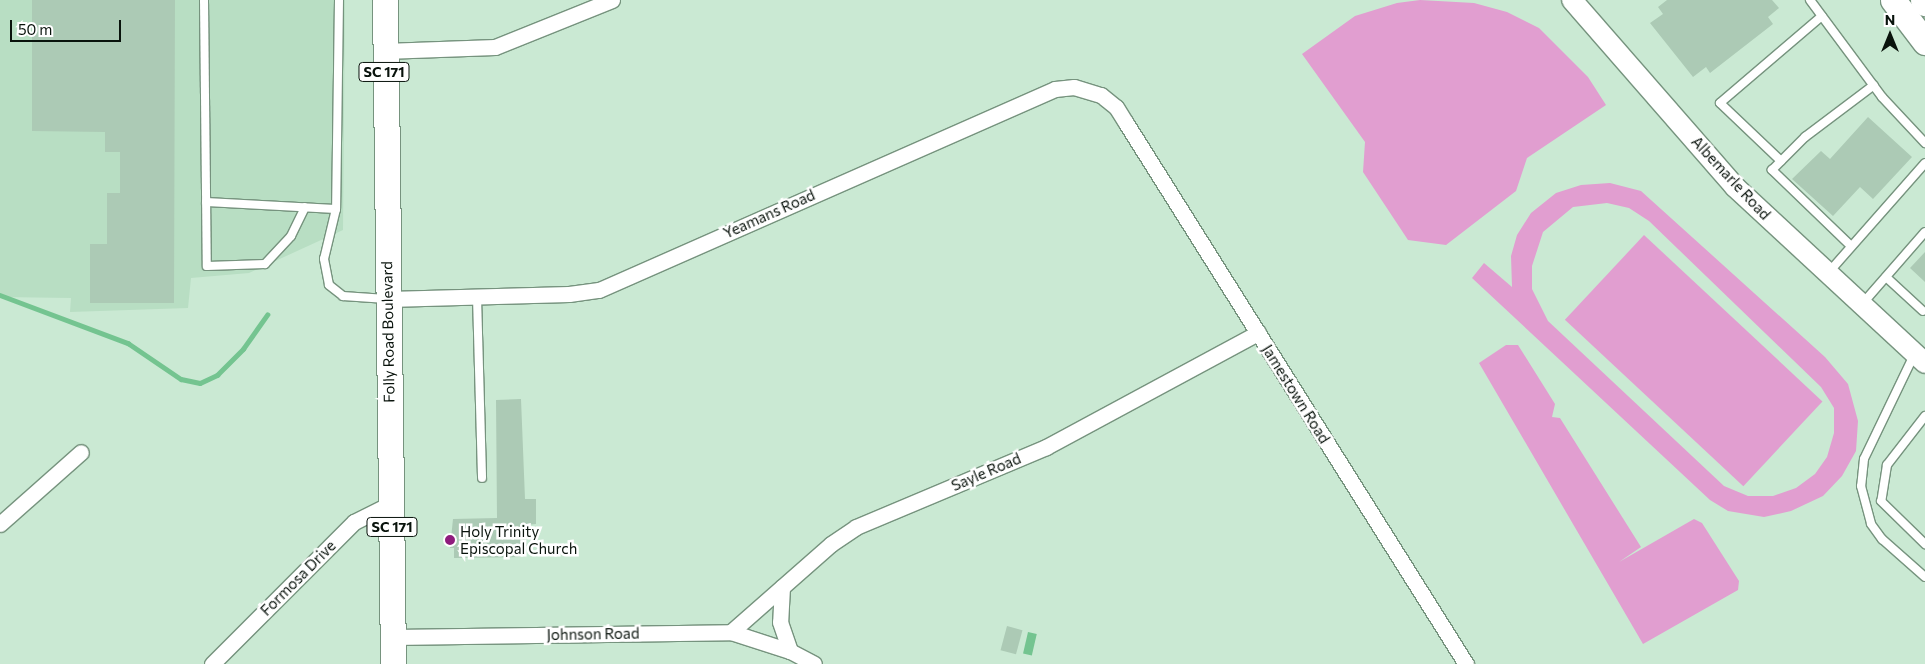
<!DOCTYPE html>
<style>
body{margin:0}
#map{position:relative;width:1925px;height:664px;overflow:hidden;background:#cae9d3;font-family:Commissioner,sans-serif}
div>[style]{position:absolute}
.built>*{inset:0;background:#b8dec3}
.green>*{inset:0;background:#e19ed0;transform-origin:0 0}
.water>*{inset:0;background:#74c490;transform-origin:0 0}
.stream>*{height:4.5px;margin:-2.25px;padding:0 2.25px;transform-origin:2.25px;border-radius:2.25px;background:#74c490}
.building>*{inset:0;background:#accab5;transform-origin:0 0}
.roads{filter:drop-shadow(1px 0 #76937e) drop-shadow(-1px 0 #76937e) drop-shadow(0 1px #76937e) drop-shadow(0 -1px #76937e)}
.service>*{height:8px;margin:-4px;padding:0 4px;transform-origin:4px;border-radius:4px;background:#fff}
.minor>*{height:15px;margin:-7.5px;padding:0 7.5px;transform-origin:7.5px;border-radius:7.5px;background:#fff}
.tertiary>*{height:20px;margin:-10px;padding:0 10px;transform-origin:10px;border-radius:10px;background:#fff}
.primary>*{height:25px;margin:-12.5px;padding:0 12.5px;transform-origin:12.5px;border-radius:12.5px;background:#fff}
.dots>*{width:14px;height:14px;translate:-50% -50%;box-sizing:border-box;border:2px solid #fff;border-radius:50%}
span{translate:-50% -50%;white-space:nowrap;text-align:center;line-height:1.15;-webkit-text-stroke:5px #fff;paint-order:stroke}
.shield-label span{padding:1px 4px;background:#fff;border:1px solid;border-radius:4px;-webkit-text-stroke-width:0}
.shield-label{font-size:14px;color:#09130c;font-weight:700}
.street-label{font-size:15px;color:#09130c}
.poi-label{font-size:15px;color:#09130c}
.left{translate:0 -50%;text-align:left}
.north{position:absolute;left:1865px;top:10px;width:50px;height:50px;-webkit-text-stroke:4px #fff;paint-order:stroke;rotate:0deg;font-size:14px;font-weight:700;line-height:20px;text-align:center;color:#09130c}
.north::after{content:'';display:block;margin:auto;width:18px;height:22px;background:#09130c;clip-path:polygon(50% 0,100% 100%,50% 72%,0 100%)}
.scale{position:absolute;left:10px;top:20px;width:111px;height:22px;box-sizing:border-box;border:2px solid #09130c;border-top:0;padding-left:6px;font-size:15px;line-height:18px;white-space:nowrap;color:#09130c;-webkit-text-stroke:4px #fff;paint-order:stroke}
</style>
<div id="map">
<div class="built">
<div style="clip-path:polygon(0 0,345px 0,343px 230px,249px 273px,191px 278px,188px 308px,70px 312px,71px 298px,0 297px)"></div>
</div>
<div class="green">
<div style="clip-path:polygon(1420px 0,1474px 3px,1507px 12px,1539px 28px,1588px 77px,1606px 105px,1527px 158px,1516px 191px,1446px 245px,1408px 240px,1363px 172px,1365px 142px,1302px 54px,1355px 16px,1397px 3px)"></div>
<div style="clip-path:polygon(evenodd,1610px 183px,1641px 191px,1825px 357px,1848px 384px,1858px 421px,1856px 451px,1842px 476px,1823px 496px,1791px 511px,1764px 517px,1728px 511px,1710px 500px,1472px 278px,1484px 263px,1512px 287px,1511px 256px,1517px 235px,1531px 213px,1556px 193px,1581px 185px,1610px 183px,1607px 203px,1629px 208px,1649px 221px,1821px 387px,1834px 408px,1834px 433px,1827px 457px,1815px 474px,1796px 488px,1773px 496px,1748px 496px,1724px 486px,1548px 321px,1532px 289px,1532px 266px,1543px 232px,1573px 207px,1607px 203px)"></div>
<div style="left:1644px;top:235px;width:244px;height:116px;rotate:43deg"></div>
<div style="clip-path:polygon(1506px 345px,1518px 345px,1555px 404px,1552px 417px,1560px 418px,1641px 547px,1619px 562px,1694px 519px,1702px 523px,1739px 581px,1738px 590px,1643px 644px,1479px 363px)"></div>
</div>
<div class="water">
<div style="left:1028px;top:632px;width:9px;height:22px;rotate:13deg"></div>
</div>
<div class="stream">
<div style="left:0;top:295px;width:137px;rotate:20.6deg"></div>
<div style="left:128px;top:343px;width:64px;rotate:34.2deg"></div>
<div style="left:181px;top:379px;width:19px;rotate:12deg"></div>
<div style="left:200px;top:383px;width:19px;rotate:-25deg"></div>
<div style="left:217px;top:375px;width:37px;rotate:-45deg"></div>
<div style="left:243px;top:349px;width:42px;rotate:-54.8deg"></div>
</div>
<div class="building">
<div style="clip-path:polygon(32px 0,175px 0,174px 303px,90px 303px,90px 244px,107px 244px,107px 193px,120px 193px,120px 152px,105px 152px,105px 132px,32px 131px)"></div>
<div style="clip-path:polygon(1667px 0,1772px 0,1779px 8px,1768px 17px,1773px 24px,1710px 73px,1706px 67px,1693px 77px,1650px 23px,1663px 14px,1658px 7px)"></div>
<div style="clip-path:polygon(1868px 117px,1912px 157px,1873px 199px,1860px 187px,1833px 216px,1792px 179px,1821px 151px,1830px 159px)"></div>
<div style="clip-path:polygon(1925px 252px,1925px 282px,1910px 268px)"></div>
<div style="clip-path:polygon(521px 399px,525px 499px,536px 499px,536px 524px,526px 525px,527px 546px,521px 546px,521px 557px,454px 558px,454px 548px,450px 548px,453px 519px,497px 518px,496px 400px)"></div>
<div style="left:1007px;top:626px;width:16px;height:25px;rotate:15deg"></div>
</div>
<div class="roads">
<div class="service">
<div style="left:204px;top:0;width:266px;rotate:89.4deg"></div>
<div style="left:207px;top:266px;width:58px;rotate:-2deg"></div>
<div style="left:265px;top:264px;width:38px;rotate:-47deg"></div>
<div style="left:291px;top:236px;width:32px;rotate:-64deg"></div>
<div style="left:339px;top:0;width:209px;rotate:90.8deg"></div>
<div style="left:336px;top:209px;width:51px;rotate:103.5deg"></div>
<div style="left:324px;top:259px;width:26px;rotate:79deg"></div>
<div style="left:329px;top:285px;width:18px;rotate:38deg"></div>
<div style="left:343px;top:296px;width:43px;rotate:4deg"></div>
<div style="left:1810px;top:0;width:121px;rotate:53.4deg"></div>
<div style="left:1882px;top:97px;width:63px;rotate:46.9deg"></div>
<div style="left:1781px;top:161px;width:84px;rotate:-136.4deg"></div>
<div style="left:1720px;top:103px;width:134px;rotate:-40.5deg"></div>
<div style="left:206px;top:202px;width:130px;rotate:3.1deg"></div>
<div style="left:1851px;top:246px;width:110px;rotate:-136.1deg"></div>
<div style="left:1772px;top:170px;width:47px;rotate:-45deg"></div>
<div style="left:1805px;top:137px;width:86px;rotate:-37deg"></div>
<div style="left:1829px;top:272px;width:145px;rotate:-48.6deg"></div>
<div style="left:1886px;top:277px;width:50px;rotate:42.6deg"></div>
<div style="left:477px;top:297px;width:181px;rotate:88.4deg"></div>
<div style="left:1863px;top:303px;width:94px;rotate:-48.9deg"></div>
<div style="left:1914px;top:355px;width:115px;rotate:115.7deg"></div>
<div style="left:1864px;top:459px;width:27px;rotate:96deg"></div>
<div style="left:1861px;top:486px;width:39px;rotate:75deg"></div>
<div style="left:1871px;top:524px;width:19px;rotate:54deg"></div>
<div style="left:1882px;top:539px;width:57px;rotate:41.5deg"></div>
<div style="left:1925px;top:416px;width:62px;rotate:127.8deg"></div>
<div style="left:1887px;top:465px;width:36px;rotate:99deg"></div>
<div style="left:1881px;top:501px;width:62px;rotate:44.3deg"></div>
</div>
<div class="minor">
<div style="left:384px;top:51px;width:111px;rotate:-2.1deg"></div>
<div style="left:495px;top:47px;width:126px;rotate:-21.9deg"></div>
<div style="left:388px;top:299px;width:181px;rotate:-1.6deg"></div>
<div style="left:569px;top:294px;width:30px;rotate:-8deg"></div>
<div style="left:599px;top:290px;width:498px;rotate:-23.8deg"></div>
<div style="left:1055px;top:89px;width:19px;rotate:-6deg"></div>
<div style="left:1074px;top:87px;width:28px;rotate:17deg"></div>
<div style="left:1101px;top:95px;width:19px;rotate:39deg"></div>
<div style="left:1116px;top:107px;width:19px;rotate:58deg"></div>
<div style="left:1126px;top:123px;width:639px;rotate:57.85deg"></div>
<div style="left:0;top:524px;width:108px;rotate:-41.6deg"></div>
<div style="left:782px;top:587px;width:35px;rotate:93deg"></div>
<div style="left:780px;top:622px;width:31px;rotate:71deg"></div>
<div style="left:731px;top:632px;width:133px;rotate:-41.3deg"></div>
<div style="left:831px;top:544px;width:30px;rotate:-34deg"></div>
<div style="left:856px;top:527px;width:206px;rotate:-22.8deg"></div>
<div style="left:1046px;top:447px;width:241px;rotate:-28.3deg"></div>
<div style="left:393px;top:637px;width:338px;rotate:-0.8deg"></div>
<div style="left:731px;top:632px;width:62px;rotate:17.9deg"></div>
<div style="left:790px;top:651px;width:27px;rotate:28deg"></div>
<div style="left:212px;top:664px;width:201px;rotate:-45deg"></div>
<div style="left:354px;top:522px;width:42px;rotate:-26.6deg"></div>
</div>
<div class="tertiary">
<div style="left:1572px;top:0;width:248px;rotate:48.9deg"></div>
<div style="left:1735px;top:187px;width:259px;rotate:42.8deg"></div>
</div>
<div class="primary">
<div style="left:385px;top:0;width:664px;rotate:89.31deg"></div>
<div style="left:1893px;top:0;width:53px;rotate:52.7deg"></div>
<div style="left:1923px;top:0;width:4px;rotate:56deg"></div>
</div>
</div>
<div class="dots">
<div style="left:450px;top:540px;background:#8f1c7d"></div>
</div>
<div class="shield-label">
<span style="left:384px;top:72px">SC 171</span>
<span style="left:392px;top:527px">SC 171</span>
</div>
<div class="street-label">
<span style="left:1731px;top:178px;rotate:47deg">Albemarle Road</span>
<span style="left:769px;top:214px;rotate:-24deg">Yeamans Road</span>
<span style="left:388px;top:332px;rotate:-91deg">Folly Road Boulevard</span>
<span style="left:1296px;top:394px;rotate:58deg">Jamestown Road</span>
<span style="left:986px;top:472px;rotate:-23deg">Sayle Road</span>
<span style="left:298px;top:578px;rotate:-45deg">Formosa Drive</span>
<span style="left:593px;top:634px;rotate:-1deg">Johnson Road</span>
</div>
<div class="poi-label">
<span class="left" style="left:460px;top:540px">Holy Trinity<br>Episcopal Church</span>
</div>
<div class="north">N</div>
<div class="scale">50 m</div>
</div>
